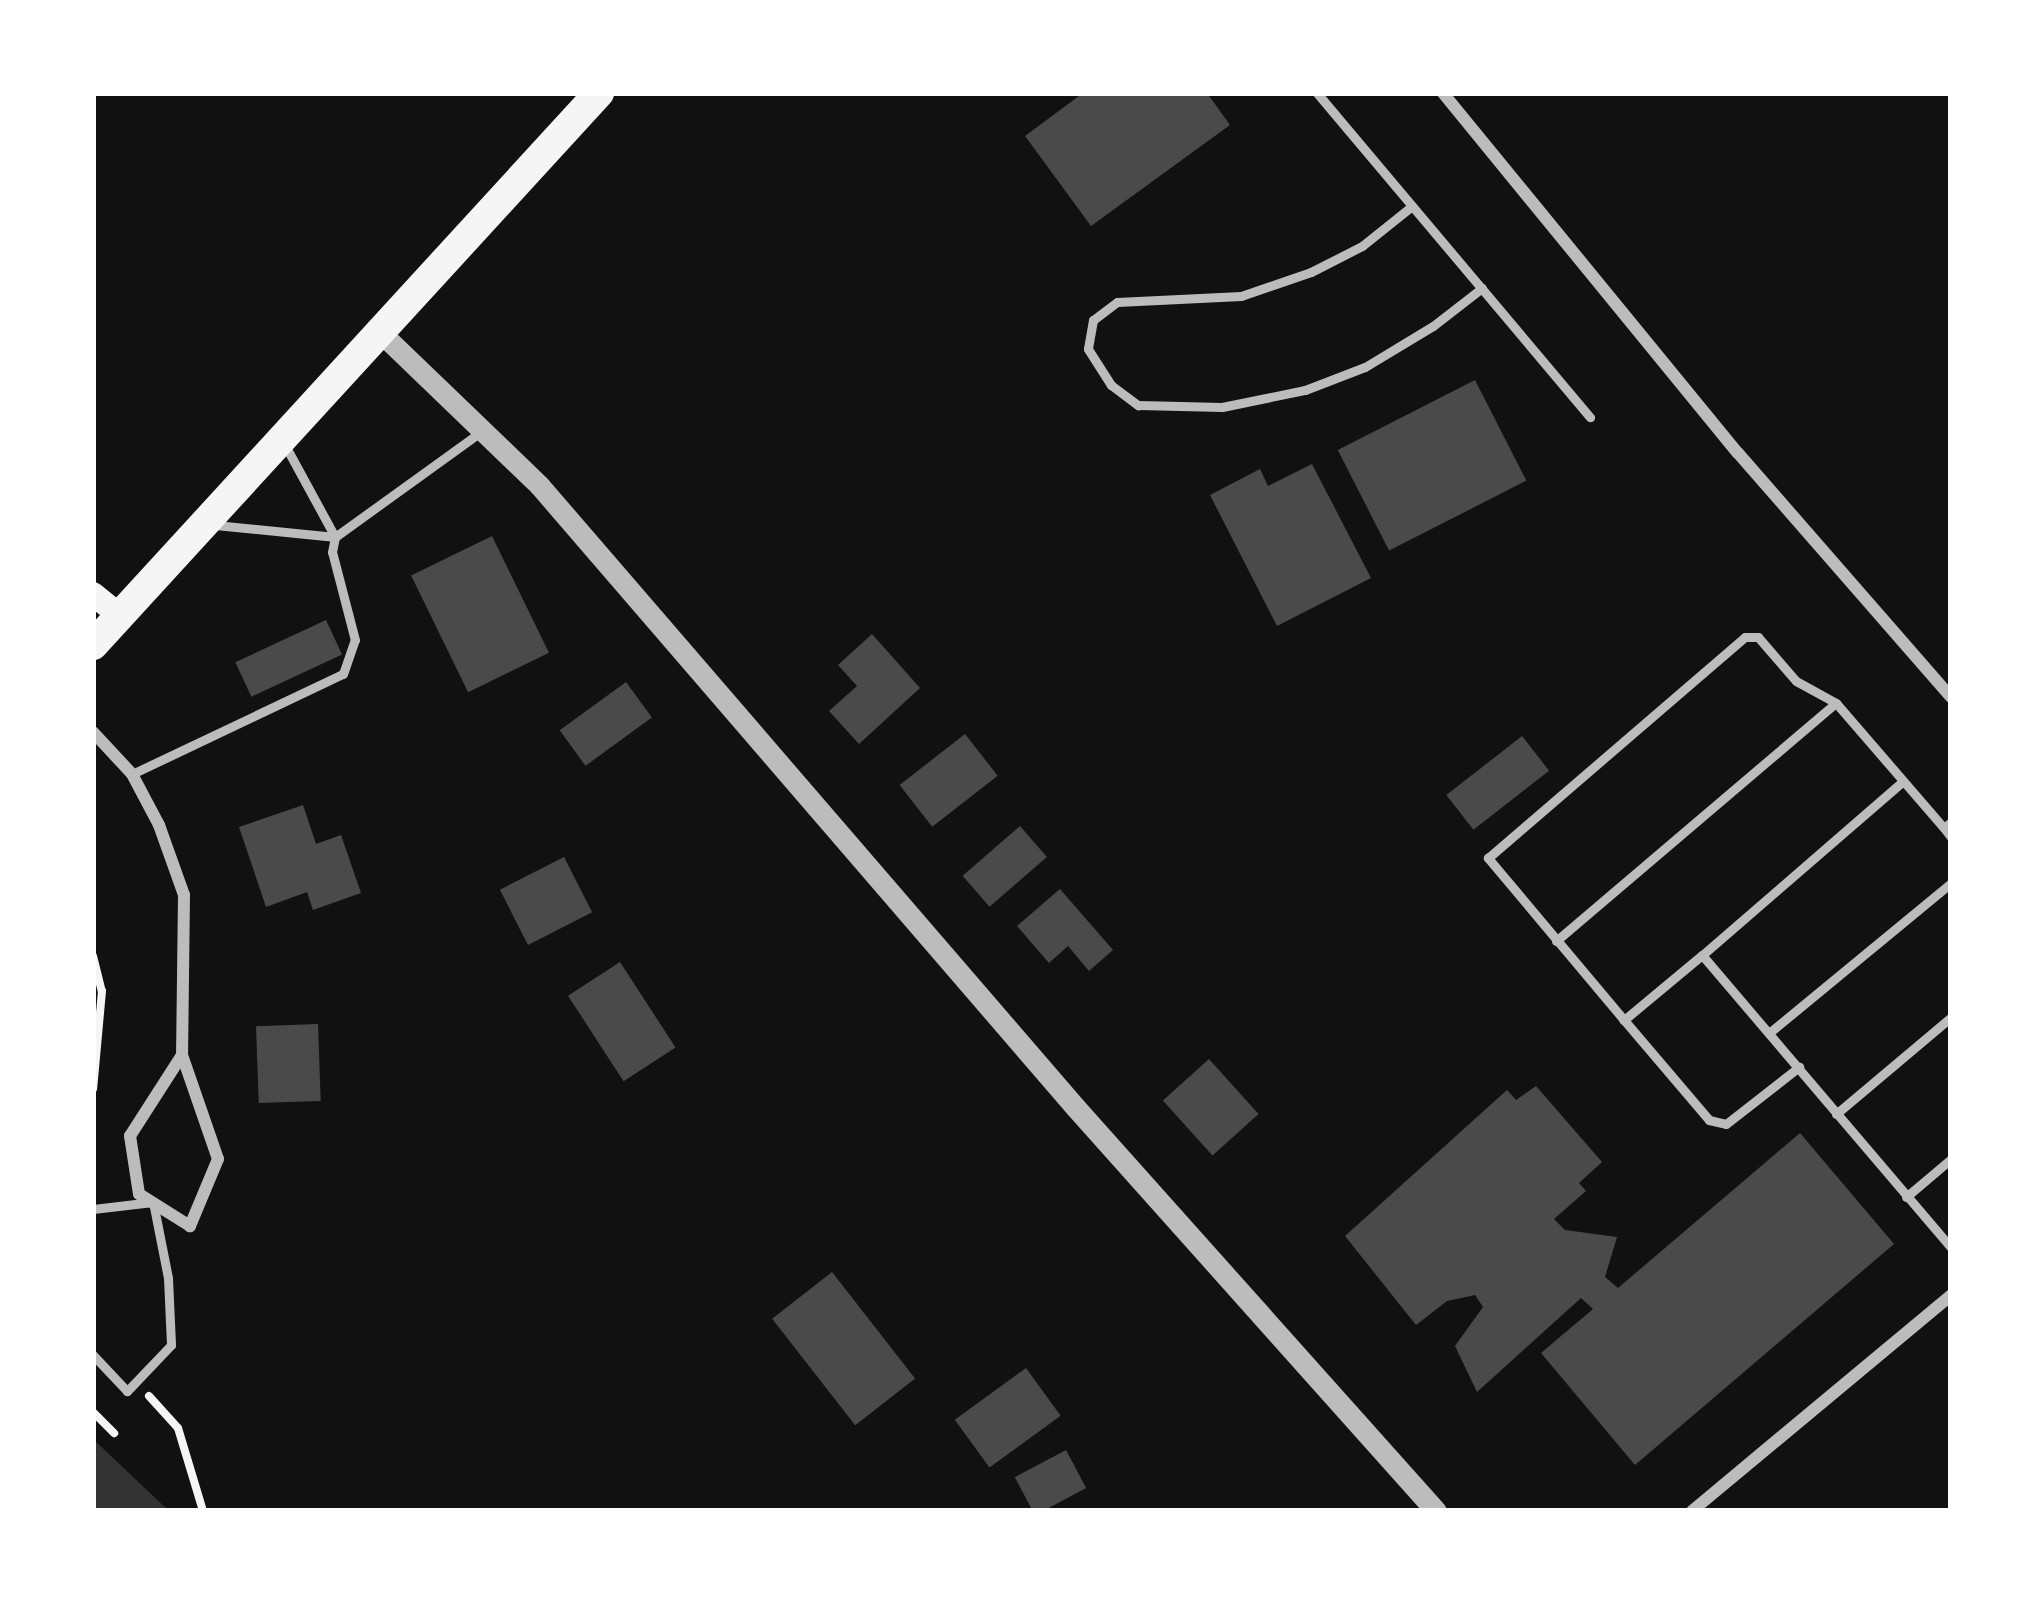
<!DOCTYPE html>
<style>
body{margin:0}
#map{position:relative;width:2044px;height:1604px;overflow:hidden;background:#111;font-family:Rubik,sans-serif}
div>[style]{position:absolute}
.water>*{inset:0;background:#333}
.building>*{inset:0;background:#4a4a4a;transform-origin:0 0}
.path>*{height:8px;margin:-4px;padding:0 4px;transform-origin:4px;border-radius:4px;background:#f5f5f5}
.service>*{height:9px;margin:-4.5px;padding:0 4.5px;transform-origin:4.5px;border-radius:4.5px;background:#bcbcbc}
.minor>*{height:12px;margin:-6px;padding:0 6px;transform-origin:6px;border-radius:6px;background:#bcbcbc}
.tertiary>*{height:21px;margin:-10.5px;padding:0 10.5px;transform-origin:10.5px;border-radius:10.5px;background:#bcbcbc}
.secondary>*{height:24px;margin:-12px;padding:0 12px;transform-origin:12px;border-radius:12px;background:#f5f5f5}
.primary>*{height:30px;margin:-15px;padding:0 15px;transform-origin:15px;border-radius:15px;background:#f5f5f5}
span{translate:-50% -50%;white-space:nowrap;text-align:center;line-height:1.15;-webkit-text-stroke:12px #fff;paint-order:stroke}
.frame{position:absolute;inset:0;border:96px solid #fff;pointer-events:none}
</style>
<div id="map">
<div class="water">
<div style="clip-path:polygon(93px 1439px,169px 1511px,93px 1511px)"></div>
</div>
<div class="building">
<div style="clip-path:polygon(1083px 93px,1207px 93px,1230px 125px,1091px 226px,1025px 136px)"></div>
<div style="left:1475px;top:380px;width:113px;height:154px;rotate:63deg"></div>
<div style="clip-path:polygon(1312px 464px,1371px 578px,1277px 626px,1210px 495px,1260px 469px,1268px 486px)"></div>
<div style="left:492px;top:536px;width:130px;height:90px;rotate:64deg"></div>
<div style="left:326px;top:620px;width:38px;height:100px;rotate:65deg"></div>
<div style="clip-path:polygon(872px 634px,920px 688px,859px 744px,829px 711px,857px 686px,838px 665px)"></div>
<div style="left:626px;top:682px;width:44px;height:82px;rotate:54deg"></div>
<div style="left:965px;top:734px;width:53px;height:83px;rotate:52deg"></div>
<div style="left:1522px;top:736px;width:44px;height:96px;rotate:52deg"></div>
<div style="clip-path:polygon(303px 805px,316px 844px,341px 835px,361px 893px,313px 910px,307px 892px,266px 907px,239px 827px)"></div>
<div style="left:1020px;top:826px;width:41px;height:76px;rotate:49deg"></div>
<div style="left:564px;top:857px;width:62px;height:72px;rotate:63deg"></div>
<div style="clip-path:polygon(1060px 889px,1113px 950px,1089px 971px,1068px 946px,1049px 963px,1017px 926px)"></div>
<div style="left:620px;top:962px;width:102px;height:62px;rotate:57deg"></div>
<div style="left:318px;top:1024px;width:77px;height:62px;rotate:88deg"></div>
<div style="left:1209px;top:1059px;width:74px;height:62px;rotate:48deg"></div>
<div style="clip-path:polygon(1536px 1086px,1602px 1162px,1579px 1183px,1586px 1191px,1554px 1219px,1565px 1230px,1617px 1237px,1605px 1277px,1618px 1288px,1800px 1133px,1894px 1244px,1635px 1465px,1541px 1353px,1593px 1309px,1581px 1298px,1477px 1392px,1455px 1346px,1483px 1307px,1475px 1295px,1447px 1301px,1416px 1325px,1345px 1236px,1507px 1090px,1516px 1100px)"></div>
<div style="left:832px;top:1272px;width:135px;height:76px;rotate:52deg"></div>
<div style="left:1026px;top:1368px;width:59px;height:88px;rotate:54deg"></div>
<div style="left:1066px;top:1450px;width:43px;height:58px;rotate:62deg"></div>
</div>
<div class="path">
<div style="left:93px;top:956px;width:36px;rotate:76deg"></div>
<div style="left:102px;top:991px;width:98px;rotate:95.2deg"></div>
<div style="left:149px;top:1396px;width:43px;rotate:47.8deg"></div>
<div style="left:178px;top:1428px;width:87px;rotate:73.2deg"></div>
<div style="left:93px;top:1412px;width:30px;rotate:45deg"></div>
</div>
<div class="service">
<div style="left:1317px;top:93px;width:424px;rotate:49.9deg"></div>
<div style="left:1412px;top:206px;width:64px;rotate:141.3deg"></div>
<div style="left:1362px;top:246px;width:57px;rotate:153deg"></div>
<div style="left:1311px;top:272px;width:74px;rotate:161.1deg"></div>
<div style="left:1241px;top:296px;width:124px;rotate:177.2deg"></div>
<div style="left:1117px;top:302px;width:30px;rotate:143deg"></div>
<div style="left:1093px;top:320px;width:29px;rotate:100deg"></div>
<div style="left:1088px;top:349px;width:43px;rotate:57.4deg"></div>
<div style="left:1111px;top:385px;width:34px;rotate:37deg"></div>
<div style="left:1138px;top:405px;width:84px;rotate:1.4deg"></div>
<div style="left:1222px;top:407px;width:85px;rotate:-11.6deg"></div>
<div style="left:1305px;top:390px;width:64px;rotate:-21deg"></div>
<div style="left:1365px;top:367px;width:79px;rotate:-31.1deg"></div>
<div style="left:1433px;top:326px;width:62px;rotate:-37.8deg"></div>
<div style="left:286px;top:447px;width:102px;rotate:61.4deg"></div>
<div style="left:215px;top:525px;width:121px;rotate:5.7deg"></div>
<div style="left:132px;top:774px;width:233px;rotate:-25.4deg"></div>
<div style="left:343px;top:674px;width:36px;rotate:-71deg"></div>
<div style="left:355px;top:640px;width:91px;rotate:-104.6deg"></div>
<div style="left:332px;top:552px;width:15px;rotate:-79deg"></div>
<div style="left:335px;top:537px;width:181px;rotate:-35.8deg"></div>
<div style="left:1902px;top:782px;width:264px;rotate:139.1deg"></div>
<div style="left:1702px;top:955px;width:385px;rotate:49.6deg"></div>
<div style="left:1951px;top:822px;width:9px;rotate:139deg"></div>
<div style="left:1944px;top:828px;width:11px;rotate:52deg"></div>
<div style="left:1556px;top:941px;width:367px;rotate:-40.4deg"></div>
<div style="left:1702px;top:955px;width:102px;rotate:140.2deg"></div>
<div style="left:1624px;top:1020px;width:131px;rotate:49.6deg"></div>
<div style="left:1709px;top:1120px;width:17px;rotate:13deg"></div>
<div style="left:1726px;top:1124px;width:93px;rotate:-38deg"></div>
<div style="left:1624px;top:1020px;width:212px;rotate:-130deg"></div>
<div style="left:1488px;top:858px;width:339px;rotate:-40.7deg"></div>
<div style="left:1745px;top:637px;width:13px"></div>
<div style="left:1758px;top:637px;width:58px;rotate:49.2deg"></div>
<div style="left:1796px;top:681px;width:46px;rotate:28.8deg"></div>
<div style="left:1836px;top:703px;width:165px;rotate:49.2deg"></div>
<div style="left:1769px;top:1033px;width:236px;rotate:-39.5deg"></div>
<div style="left:1836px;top:1114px;width:150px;rotate:-40.1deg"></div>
<div style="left:1906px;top:1197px;width:59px;rotate:-40.2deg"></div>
<div style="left:93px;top:1209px;width:60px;rotate:-6.7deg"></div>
<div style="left:153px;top:1202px;width:77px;rotate:78.8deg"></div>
<div style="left:168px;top:1278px;width:67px;rotate:87.4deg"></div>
<div style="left:171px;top:1345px;width:64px;rotate:133.7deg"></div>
<div style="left:127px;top:1391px;width:50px;rotate:-133.4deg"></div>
</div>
<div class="minor">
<div style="left:1443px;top:93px;width:465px;rotate:50.7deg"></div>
<div style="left:1738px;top:453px;width:324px;rotate:48.9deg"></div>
<div style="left:93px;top:732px;width:57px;rotate:47.1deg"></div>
<div style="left:132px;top:774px;width:58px;rotate:62.1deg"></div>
<div style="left:159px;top:825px;width:74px;rotate:70.3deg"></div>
<div style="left:184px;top:895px;width:160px;rotate:90.7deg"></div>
<div style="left:182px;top:1055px;width:110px;rotate:70.9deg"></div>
<div style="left:218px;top:1159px;width:73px;rotate:112.7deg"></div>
<div style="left:190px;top:1226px;width:60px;rotate:-147.9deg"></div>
<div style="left:139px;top:1194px;width:59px;rotate:-98.8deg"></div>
<div style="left:130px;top:1136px;width:96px;rotate:-57.3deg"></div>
<div style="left:1692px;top:1511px;width:337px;rotate:-39.8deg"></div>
</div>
<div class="tertiary">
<div style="left:380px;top:332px;width:221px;rotate:43.9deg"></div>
<div style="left:539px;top:485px;width:822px;rotate:49.24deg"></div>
<div style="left:1076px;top:1108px;width:540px;rotate:48.23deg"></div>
</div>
<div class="secondary">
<div style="left:93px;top:594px;width:35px;rotate:39deg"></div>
</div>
<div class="primary">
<div style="left:93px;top:645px;width:749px;rotate:-47.49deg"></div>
</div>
<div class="frame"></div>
</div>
